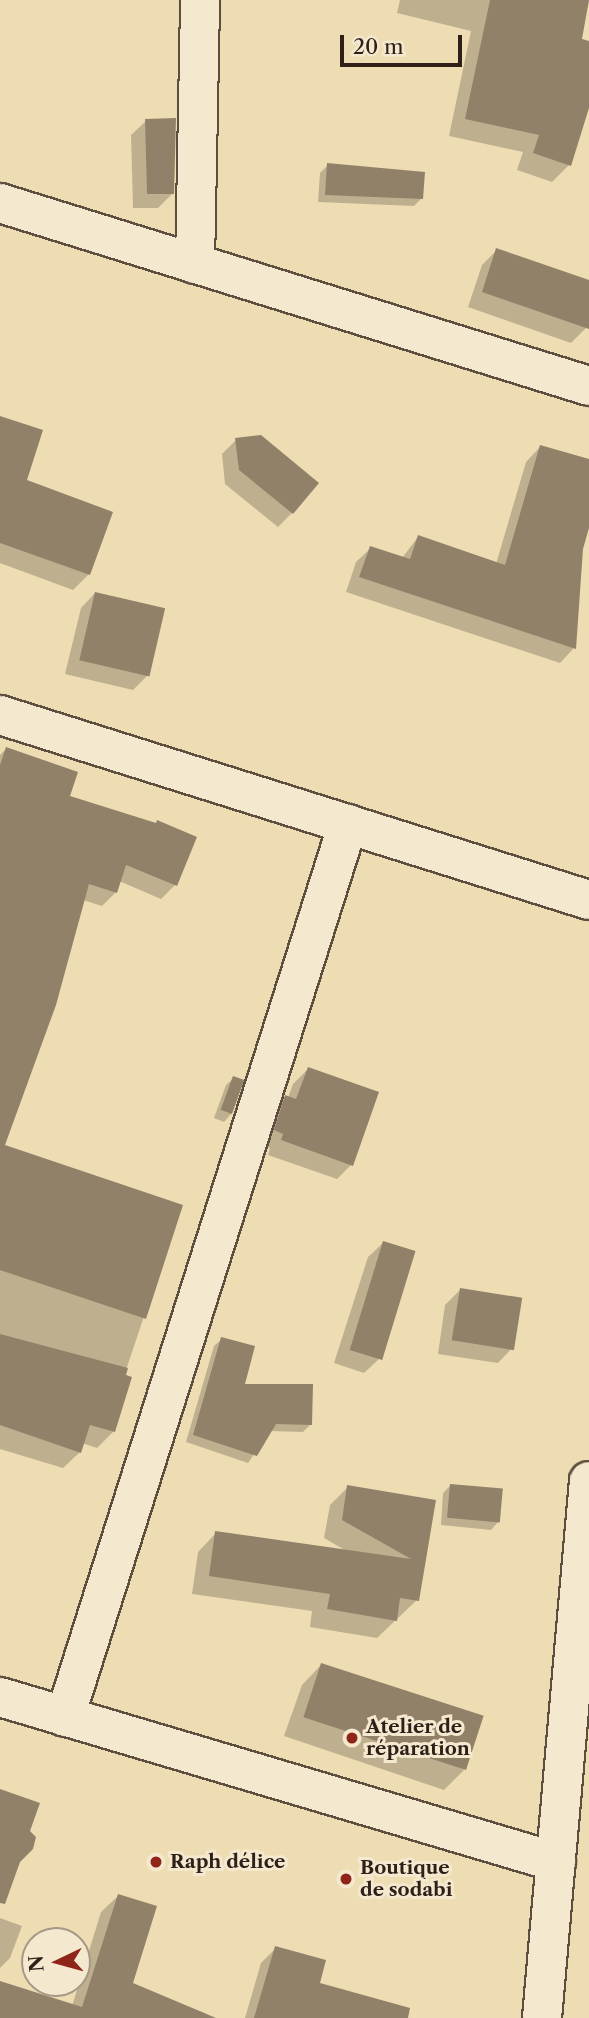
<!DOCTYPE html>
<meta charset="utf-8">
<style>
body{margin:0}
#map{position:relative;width:589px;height:2018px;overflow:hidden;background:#eedcb3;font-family:"Libre Caslon Text",serif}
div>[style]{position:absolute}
.shadow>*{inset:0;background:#0003}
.building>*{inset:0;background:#928169;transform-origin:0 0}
.roads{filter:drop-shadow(2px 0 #5e4e40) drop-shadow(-2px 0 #5e4e40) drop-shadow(0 2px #5e4e40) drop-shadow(0 -2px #5e4e40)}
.minor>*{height:38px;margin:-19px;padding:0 19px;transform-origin:19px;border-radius:19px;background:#f4e8ce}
.dots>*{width:19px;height:19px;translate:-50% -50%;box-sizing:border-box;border:4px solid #f4e8ce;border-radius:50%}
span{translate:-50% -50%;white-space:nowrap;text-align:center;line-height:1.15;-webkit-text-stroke:6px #f4e8ce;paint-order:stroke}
.poi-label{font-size:19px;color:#2e1f19;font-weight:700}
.left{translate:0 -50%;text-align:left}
.north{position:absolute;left:21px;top:1927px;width:70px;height:70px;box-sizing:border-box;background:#f4e8ce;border:2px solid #a59886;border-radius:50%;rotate:265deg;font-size:19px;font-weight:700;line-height:28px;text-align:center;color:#2e1f19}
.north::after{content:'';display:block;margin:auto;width:24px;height:32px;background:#8f2418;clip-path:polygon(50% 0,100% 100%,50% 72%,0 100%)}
.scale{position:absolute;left:340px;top:35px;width:122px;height:32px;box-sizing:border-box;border:4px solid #2e1f19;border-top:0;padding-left:9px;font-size:21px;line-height:24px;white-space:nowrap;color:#2e1f19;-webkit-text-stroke:5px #f4e8ce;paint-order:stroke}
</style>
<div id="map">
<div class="shadow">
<div style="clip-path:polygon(400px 0,589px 0,580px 40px,589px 42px,589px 102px,569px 165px,552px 182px,517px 170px,523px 152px,449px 136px,471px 31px,397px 13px)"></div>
<div style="clip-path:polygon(146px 121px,173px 193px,158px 208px,133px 208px,131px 135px)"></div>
<div style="clip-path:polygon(328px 165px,422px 198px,414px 206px,318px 202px,320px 173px)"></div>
<div style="clip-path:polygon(497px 250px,589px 282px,589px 320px,586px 328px,571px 343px,468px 307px,482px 265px)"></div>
<div style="clip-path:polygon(0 418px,25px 481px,89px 574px,73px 590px,0 563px)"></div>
<div style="clip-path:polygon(236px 440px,292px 513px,278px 527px,225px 484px,222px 454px)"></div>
<div style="clip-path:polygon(540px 447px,589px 461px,589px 521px,581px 548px,574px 648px,560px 663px,346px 592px,356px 562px,371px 548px,402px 558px,418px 537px,496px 564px,526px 462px)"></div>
<div style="clip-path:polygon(95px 593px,148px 675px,133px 690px,65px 674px,81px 608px)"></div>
<div style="clip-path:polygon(6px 749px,67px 798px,195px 838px,175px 885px,161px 899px,119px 881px,116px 892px,102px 906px,83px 900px,0 1099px,0 755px)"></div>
<div style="clip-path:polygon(308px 1069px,351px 1165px,337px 1179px,268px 1155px,270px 1148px,260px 1145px,271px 1112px,288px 1098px,293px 1084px)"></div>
<div style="clip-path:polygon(234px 1078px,231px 1114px,224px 1122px,214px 1118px,226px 1085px)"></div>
<div style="clip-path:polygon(0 1145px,181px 1206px,124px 1376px,129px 1378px,113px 1432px,97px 1448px,82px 1443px,80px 1452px,63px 1468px,0 1449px)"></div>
<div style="clip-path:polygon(383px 1243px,413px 1253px,379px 1359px,364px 1373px,334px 1363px,368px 1257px)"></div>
<div style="clip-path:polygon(460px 1290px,512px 1348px,498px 1363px,438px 1354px,445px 1305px)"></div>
<div style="clip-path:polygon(222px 1339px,243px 1385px,311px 1424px,303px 1432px,270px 1431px,248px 1463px,186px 1442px,214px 1346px)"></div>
<div style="clip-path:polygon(451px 1485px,498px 1522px,491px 1530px,441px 1525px,443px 1493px)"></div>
<div style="clip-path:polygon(348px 1487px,434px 1501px,417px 1600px,377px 1638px,310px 1627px,312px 1611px,192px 1594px,198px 1552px,216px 1533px,348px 1552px,324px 1538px,330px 1505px)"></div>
<div style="clip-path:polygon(321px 1665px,464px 1770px,444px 1790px,284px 1736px,302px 1685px)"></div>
<div style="clip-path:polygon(118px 1896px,131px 1984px,207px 2014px,206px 2018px,0 2018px,0 1989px,72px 2006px,101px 1912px)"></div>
<div style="clip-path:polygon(0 1918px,22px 1926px,10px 1958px,0 1968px)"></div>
<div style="clip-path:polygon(276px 1948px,318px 1984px,376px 2018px,245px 2018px,261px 1963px)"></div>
</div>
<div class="building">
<div style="clip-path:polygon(490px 0,589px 0,582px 39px,589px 41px,589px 108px,571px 166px,533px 153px,539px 135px,465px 119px)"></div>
<div style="clip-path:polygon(176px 118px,174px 194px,147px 194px,145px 119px)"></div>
<div style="clip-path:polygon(327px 163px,425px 172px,423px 199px,325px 195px)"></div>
<div style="clip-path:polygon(496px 248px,589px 280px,589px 329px,482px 292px)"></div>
<div style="clip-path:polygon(0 416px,43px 430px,27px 480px,113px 512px,90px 575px,0 543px)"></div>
<div style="clip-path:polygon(261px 435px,319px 483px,293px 514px,239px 470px,235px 438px)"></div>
<div style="clip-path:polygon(540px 445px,589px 459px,589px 528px,583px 549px,576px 649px,359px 577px,370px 546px,410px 559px,418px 535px,505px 565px)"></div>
<div style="left:95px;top:592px;width:72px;height:70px;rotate:13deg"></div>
<div style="clip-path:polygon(6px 747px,78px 772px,70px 796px,156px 823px,157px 820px,197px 837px,177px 886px,126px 865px,117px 893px,89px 884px,56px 1005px,5px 1145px,183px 1205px,146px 1319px,0 1270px,0 765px)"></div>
<div style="clip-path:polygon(308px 1067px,379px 1092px,353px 1166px,281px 1140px,283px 1134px,274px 1130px,285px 1095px,296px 1099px)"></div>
<div style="left:233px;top:1076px;width:12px;height:36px;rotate:20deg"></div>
<div style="left:383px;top:1241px;width:34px;height:114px;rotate:17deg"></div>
<div style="left:460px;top:1288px;width:63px;height:53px;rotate:9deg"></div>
<div style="clip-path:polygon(0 1334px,128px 1368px,126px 1375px,132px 1377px,115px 1432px,90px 1425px,81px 1453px,0 1425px)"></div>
<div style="clip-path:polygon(221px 1337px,255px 1346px,245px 1384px,313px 1384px,312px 1425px,276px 1424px,257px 1456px,193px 1435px)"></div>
<div style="left:450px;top:1484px;width:53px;height:34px;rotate:5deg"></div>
<div style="clip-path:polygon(347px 1485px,436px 1500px,419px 1601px,400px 1598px,397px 1621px,327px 1609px,330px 1594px,209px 1576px,215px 1531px,411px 1559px,342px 1520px)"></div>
<div style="left:321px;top:1663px;width:171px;height:57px;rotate:18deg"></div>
<div style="clip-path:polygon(0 1789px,40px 1803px,30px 1831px,36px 1837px,33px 1849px,20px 1862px,5px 1904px,0 1903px)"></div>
<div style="clip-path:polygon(118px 1894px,157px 1906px,133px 1983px,216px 2018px,0 2018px,0 1981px,82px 2007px)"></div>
<div style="clip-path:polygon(275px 1946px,326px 1960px,320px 1983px,410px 2008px,408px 2018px,254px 2018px)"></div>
</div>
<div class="roads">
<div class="minor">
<div style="left:0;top:203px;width:617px;rotate:17.26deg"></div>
<div style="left:195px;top:264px;width:264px;rotate:-88.9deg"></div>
<div style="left:0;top:715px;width:617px;rotate:17.44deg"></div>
<div style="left:0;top:1697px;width:580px;rotate:16.53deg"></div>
<div style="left:65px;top:1717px;width:937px;rotate:-72.42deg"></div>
<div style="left:542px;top:2018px;width:539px;rotate:-85deg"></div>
</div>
</div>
<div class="dots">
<div style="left:352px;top:1738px;background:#8f2418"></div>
<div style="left:156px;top:1862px;background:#8f2418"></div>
<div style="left:346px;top:1879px;background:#8f2418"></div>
</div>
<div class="poi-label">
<span class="left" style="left:366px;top:1738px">Atelier de<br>réparation</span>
<span class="left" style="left:170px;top:1862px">Raph délice</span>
<span class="left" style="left:360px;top:1879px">Boutique<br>de sodabi</span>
</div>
<div class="north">N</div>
<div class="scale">20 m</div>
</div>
